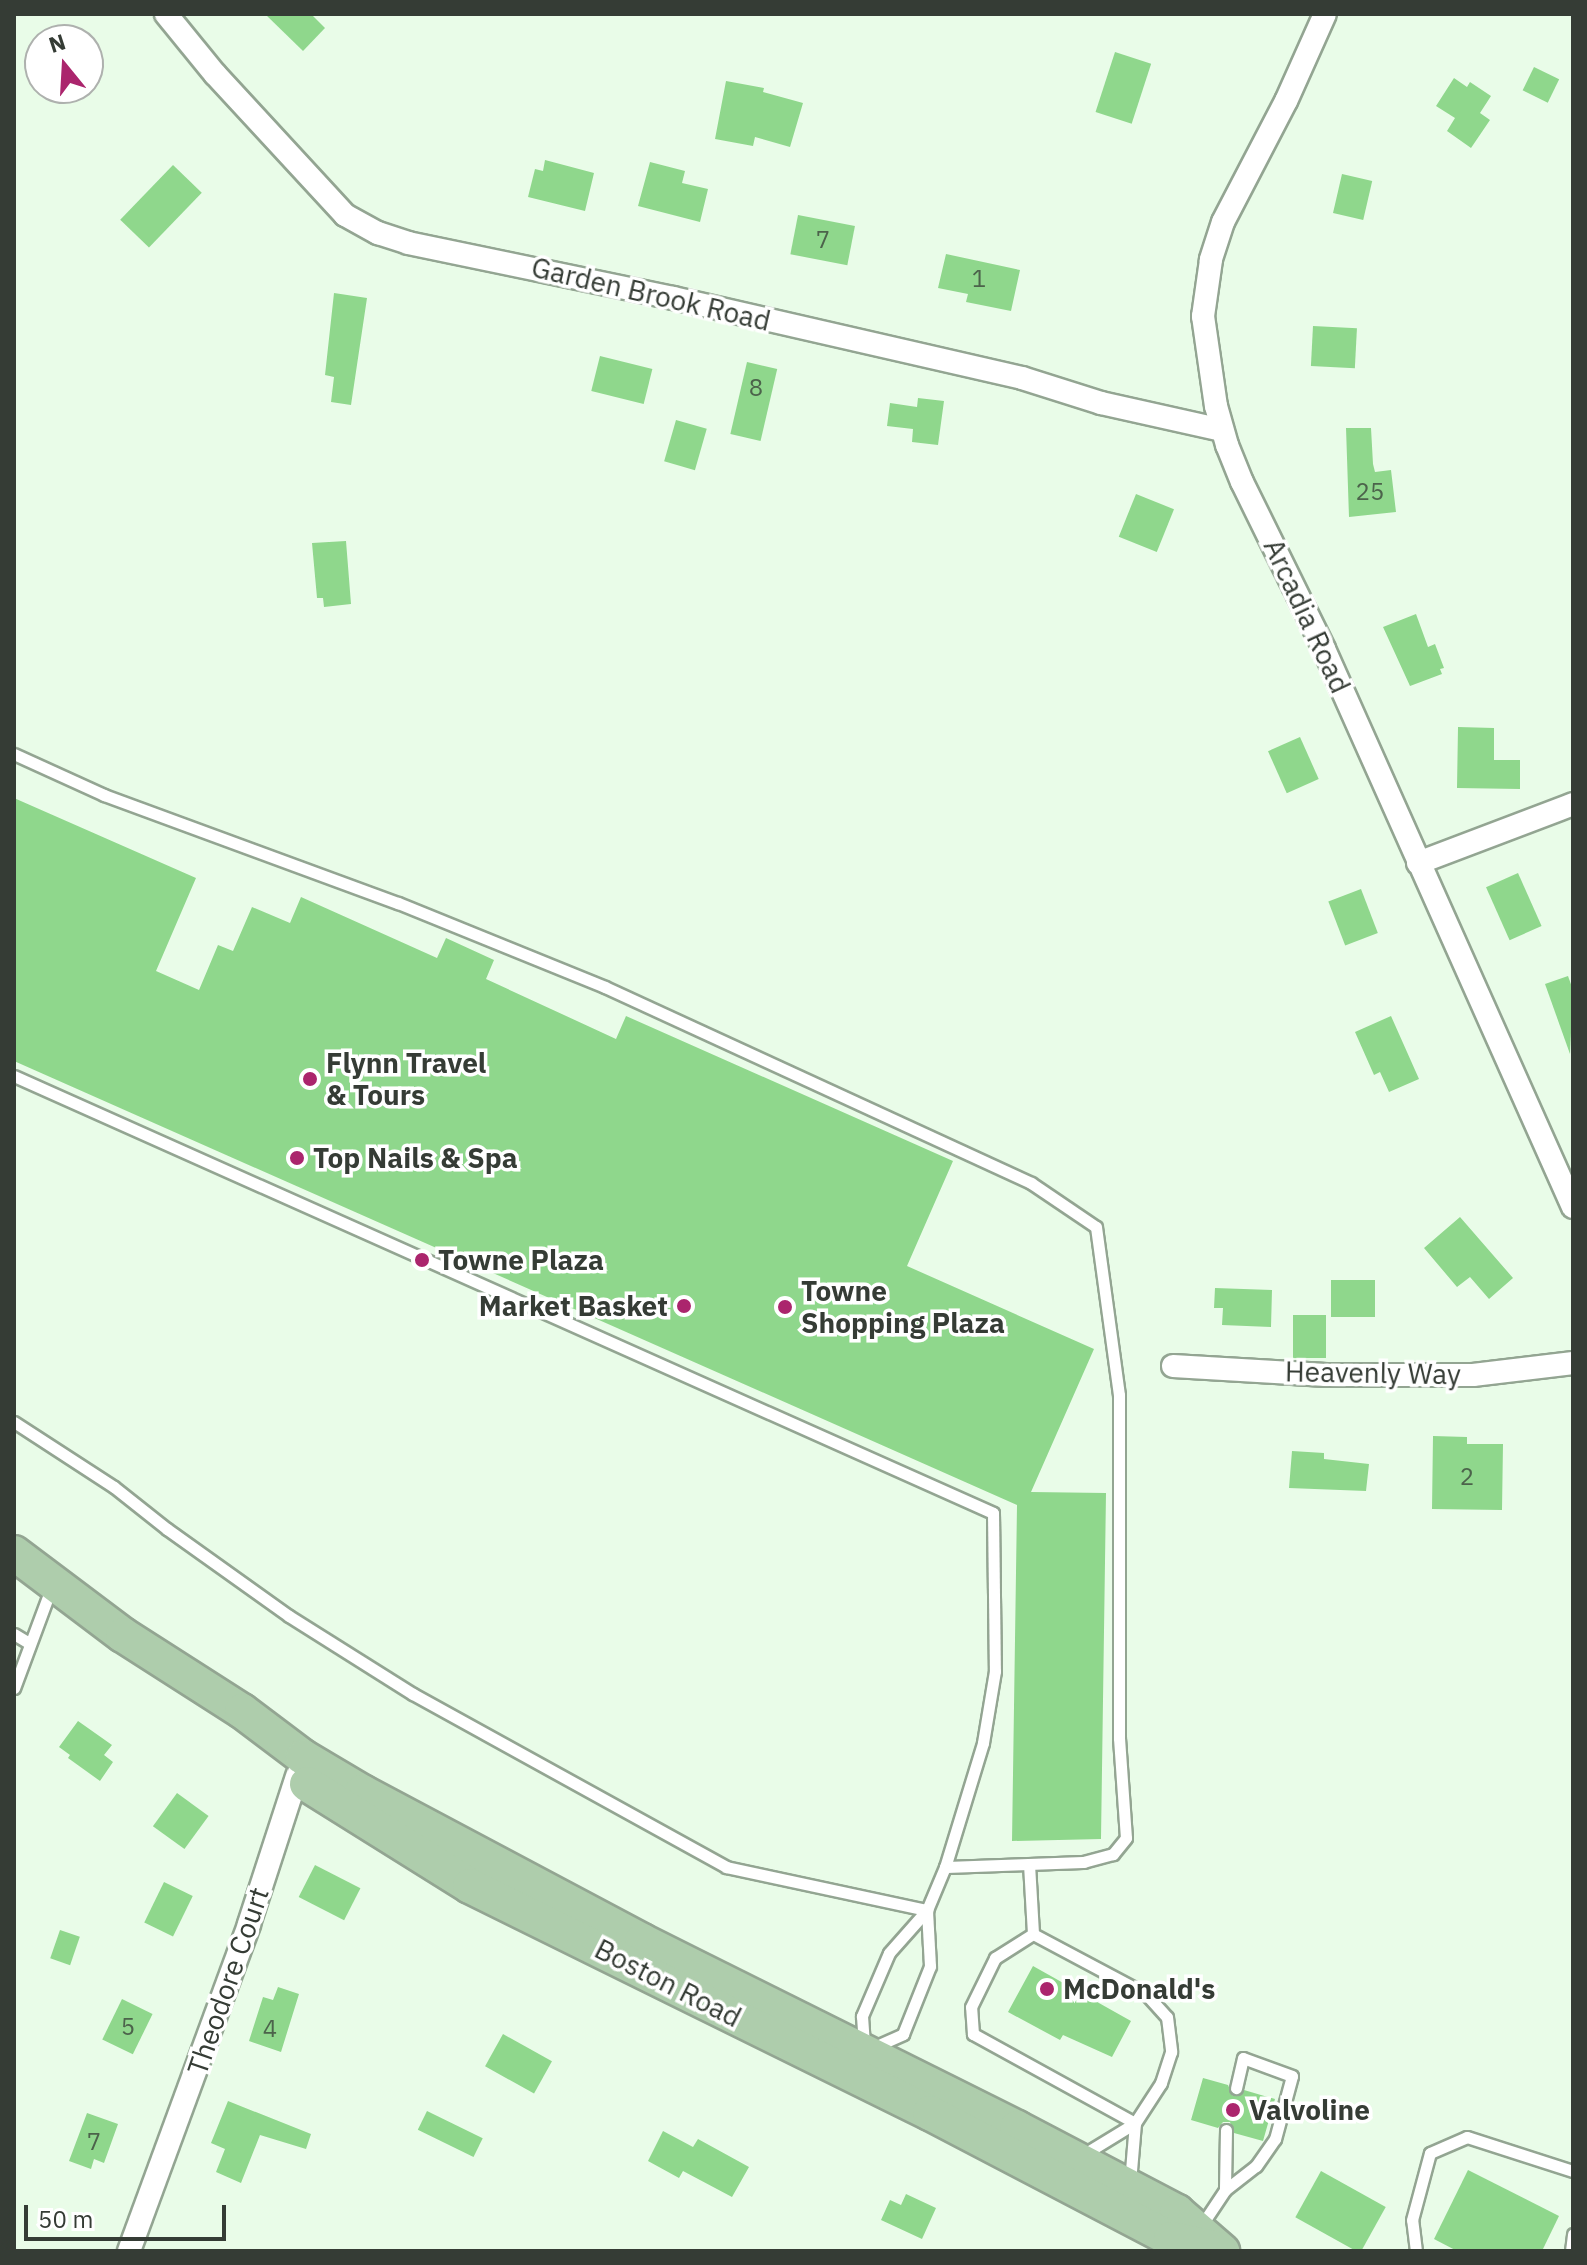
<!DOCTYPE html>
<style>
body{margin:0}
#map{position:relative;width:1587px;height:2265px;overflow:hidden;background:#e9fce8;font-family:"IBM Plex Sans",sans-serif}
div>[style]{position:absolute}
.building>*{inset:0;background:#8fd78c;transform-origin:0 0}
.roads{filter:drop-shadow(2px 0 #93a592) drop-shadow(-2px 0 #93a592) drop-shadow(0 2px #93a592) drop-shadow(0 -2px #93a592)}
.lane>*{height:11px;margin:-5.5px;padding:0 5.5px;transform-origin:5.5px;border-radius:5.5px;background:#fff}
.street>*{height:22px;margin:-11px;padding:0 11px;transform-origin:11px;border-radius:11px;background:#fff}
.primary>*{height:34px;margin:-17px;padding:0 17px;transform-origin:17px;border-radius:17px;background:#aecdac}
.dots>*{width:22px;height:22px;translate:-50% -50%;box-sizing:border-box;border:4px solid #fff;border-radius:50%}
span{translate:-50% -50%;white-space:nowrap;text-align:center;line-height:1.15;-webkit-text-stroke:7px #fff;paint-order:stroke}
.number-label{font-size:24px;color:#4c634b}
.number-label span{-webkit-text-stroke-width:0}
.street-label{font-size:28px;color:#353c35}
.poi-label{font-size:28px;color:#353c35;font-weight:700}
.left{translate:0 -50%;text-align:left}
.right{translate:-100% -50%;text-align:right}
.frame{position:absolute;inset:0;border:16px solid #353c35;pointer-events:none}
.north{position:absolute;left:24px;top:24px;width:80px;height:80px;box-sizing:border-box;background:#fff;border:2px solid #aeb1ae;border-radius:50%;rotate:342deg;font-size:22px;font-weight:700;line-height:32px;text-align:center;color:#353c35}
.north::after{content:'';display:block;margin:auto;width:28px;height:36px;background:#ab256d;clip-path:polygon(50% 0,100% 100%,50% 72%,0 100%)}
.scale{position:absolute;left:24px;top:2205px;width:202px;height:36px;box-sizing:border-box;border:4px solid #353c35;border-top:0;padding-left:10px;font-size:24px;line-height:28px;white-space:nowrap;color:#353c35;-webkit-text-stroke:6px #fff;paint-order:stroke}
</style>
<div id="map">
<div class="building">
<div style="clip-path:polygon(265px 14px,311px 14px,325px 28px,303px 51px)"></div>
<div style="left:1115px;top:52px;width:38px;height:63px;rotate:18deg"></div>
<div style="left:1534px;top:67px;width:28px;height:26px;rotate:26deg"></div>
<div style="clip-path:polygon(1454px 78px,1467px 87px,1470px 82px,1491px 96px,1480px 113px,1490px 120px,1471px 148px,1447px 131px,1455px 118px,1436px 106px)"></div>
<div style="clip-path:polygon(726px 81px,764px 88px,763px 92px,803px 103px,790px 147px,755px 137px,753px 146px,715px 139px)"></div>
<div style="clip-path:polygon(545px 160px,594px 173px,585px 211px,528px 197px,535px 169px,543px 171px)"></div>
<div style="clip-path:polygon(650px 162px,685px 171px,682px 183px,708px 189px,700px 222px,638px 206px)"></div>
<div style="left:173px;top:165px;width:40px;height:76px;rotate:44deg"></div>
<div style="left:1342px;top:174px;width:31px;height:40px;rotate:13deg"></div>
<div style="left:798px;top:215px;width:58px;height:40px;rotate:11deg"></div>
<div style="clip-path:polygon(946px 254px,1020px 270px,1011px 311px,966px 302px,968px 294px,938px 288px)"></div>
<div style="clip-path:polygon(334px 293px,367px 298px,351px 405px,331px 402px,334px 377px,325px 375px)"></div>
<div style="left:1313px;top:326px;width:44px;height:40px;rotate:3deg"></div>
<div style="left:600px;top:356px;width:54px;height:36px;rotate:14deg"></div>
<div style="left:747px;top:362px;width:31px;height:74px;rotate:13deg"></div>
<div style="clip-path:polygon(918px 398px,944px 401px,938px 445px,912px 442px,913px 429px,887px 426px,890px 403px,917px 407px)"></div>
<div style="left:676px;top:420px;width:32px;height:43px;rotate:16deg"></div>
<div style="clip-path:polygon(1346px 428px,1371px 428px,1373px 464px,1375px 472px,1391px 470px,1396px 512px,1349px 517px)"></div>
<div style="left:1136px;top:494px;width:41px;height:46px;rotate:22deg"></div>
<div style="clip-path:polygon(346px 541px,351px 604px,324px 607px,323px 598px,317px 598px,312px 543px)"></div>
<div style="clip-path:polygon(1416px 614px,1428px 647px,1435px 644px,1444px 668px,1440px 669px,1442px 674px,1410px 686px,1383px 627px)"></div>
<div style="clip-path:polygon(1458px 727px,1494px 728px,1494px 760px,1520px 760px,1520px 789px,1457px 788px)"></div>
<div style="left:1300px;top:737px;width:46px;height:35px;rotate:66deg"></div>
<div style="clip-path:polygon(14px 798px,196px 878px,156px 971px,199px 990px,218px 945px,233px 951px,252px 907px,290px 923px,301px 897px,437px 958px,446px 938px,494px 960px,486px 979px,616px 1039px,626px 1016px,953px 1161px,907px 1266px,1094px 1349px,1031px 1492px,1106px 1493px,1101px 1839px,1012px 1841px,1017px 1505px,14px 1061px)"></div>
<div style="left:1518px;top:873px;width:58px;height:35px;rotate:66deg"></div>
<div style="left:1361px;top:889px;width:47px;height:35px;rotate:69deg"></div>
<div style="clip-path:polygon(1568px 976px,1573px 990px,1570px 1054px,1545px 984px)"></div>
<div style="clip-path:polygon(1391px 1016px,1419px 1079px,1389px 1092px,1380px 1072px,1374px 1075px,1355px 1032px)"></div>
<div style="clip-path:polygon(1460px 1217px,1513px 1278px,1489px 1299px,1470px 1277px,1457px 1287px,1424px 1248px)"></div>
<div style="left:1331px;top:1280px;width:44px;height:37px"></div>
<div style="clip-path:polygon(1215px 1288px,1272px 1290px,1271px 1327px,1222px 1325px,1223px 1308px,1214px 1308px)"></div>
<div style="left:1293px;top:1315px;width:33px;height:43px"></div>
<div style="clip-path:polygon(1433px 1436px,1467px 1437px,1467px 1444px,1503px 1444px,1502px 1510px,1432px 1509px)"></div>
<div style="clip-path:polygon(1292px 1451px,1324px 1453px,1324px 1459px,1369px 1464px,1366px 1491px,1289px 1488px)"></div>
<div style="clip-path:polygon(78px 1721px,112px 1745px,104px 1755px,113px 1762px,100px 1781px,68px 1758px,70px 1755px,59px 1747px)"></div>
<div style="left:177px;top:1793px;width:39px;height:41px;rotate:36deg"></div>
<div style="left:315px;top:1865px;width:51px;height:36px;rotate:27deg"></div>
<div style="left:164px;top:1882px;width:32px;height:45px;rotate:26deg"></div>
<div style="left:60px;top:1930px;width:21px;height:30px;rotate:19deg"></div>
<div style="clip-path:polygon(1033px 1966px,1131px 2021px,1112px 2057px,1063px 2035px,1060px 2040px,1008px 2012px)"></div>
<div style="clip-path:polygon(278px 1987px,299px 1994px,281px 2052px,249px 2041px,263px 1997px,273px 2000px)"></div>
<div style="left:122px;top:1999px;width:34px;height:45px;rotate:26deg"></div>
<div style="left:503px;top:2034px;width:56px;height:37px;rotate:29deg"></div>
<div style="clip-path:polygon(1203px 2078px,1228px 2085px,1233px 2096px,1244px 2090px,1275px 2099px,1263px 2141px,1234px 2133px,1230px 2122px,1223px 2122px,1218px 2128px,1191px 2120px)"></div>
<div style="clip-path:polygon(228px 2101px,311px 2134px,306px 2149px,260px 2135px,241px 2183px,216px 2172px,225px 2149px,211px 2143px)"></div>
<div style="left:427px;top:2111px;width:62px;height:21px;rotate:26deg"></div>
<div style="clip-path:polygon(87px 2113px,118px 2124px,104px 2163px,94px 2159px,91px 2169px,69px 2161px)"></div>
<div style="clip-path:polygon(663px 2131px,693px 2147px,698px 2139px,749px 2167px,732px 2197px,683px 2171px,679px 2178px,648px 2161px)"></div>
<div style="clip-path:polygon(1468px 2170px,1559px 2216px,1542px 2251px,1457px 2251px,1434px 2239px)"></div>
<div style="left:1321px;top:2171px;width:74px;height:53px;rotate:29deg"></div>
<div style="clip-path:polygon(906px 2194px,936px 2208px,922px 2239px,881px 2220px,890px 2200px,901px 2205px)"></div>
</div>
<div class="roads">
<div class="lane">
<div style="left:14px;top:754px;width:99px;rotate:24.5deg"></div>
<div style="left:104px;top:795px;width:313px;rotate:20.2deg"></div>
<div style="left:398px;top:903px;width:223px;rotate:22.1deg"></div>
<div style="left:605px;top:987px;width:469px;rotate:24.7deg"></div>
<div style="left:1031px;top:1183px;width:78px;rotate:34.1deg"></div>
<div style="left:1096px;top:1227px;width:170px;rotate:82.2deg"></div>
<div style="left:1119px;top:1395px;width:343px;rotate:90deg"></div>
<div style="left:1119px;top:1738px;width:100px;rotate:86deg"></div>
<div style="left:1126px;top:1838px;width:21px;rotate:129deg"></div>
<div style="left:1113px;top:1854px;width:30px;rotate:165deg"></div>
<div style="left:1084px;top:1862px;width:139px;rotate:177.9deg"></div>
<div style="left:14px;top:1076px;width:1072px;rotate:24.05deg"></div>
<div style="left:993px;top:1513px;width:158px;rotate:89.3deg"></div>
<div style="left:995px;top:1671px;width:73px;rotate:99.5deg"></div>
<div style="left:983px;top:1743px;width:130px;rotate:107deg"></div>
<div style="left:945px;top:1867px;width:47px;rotate:112.7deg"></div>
<div style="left:927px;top:1910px;width:57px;rotate:131.5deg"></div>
<div style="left:889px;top:1953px;width:69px;rotate:113.2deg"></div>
<div style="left:862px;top:2016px;width:30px;rotate:86deg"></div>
<div style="left:14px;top:1422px;width:119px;rotate:33deg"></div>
<div style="left:114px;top:1487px;width:68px;rotate:38.4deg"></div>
<div style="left:167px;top:1529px;width:150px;rotate:35.5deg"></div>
<div style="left:289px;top:1616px;width:146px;rotate:32.2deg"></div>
<div style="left:413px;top:1694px;width:358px;rotate:28.9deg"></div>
<div style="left:726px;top:1867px;width:206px;rotate:12.1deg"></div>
<div style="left:14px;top:1634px;width:17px;rotate:31deg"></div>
<div style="left:14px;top:1688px;width:109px;rotate:-69.6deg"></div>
<div style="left:1029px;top:1864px;width:70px;rotate:86.7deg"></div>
<div style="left:1033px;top:1934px;width:128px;rotate:28deg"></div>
<div style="left:1146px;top:1994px;width:31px;rotate:48deg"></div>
<div style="left:1167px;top:2017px;width:35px;rotate:83deg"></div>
<div style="left:1171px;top:2052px;width:33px;rotate:108deg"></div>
<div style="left:1161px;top:2083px;width:48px;rotate:123deg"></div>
<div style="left:1135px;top:2123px;width:185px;rotate:-151.2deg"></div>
<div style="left:973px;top:2034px;width:27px;rotate:-94deg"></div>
<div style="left:971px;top:2007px;width:55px;rotate:-63.9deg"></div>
<div style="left:995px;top:1958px;width:45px;rotate:-32.3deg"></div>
<div style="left:872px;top:2048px;width:34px;rotate:-24deg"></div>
<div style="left:903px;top:2034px;width:73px;rotate:-68.3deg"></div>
<div style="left:930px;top:1966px;width:56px;rotate:-93.1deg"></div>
<div style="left:1226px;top:2130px;width:60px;rotate:91deg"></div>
<div style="left:1225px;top:2190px;width:39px;rotate:-38deg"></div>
<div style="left:1256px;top:2166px;width:33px;rotate:-55deg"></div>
<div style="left:1275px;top:2139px;width:65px;rotate:-74.9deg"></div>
<div style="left:1292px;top:2076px;width:52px;rotate:-159.8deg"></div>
<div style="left:1243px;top:2058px;width:31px;rotate:103deg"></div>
<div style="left:1081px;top:2156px;width:63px;rotate:-31.4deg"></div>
<div style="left:1135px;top:2123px;width:60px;rotate:94.8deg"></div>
<div style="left:1201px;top:2226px;width:43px;rotate:-56.3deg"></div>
<div style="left:1416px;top:2251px;width:31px;rotate:-97deg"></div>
<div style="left:1412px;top:2220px;width:69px;rotate:-75deg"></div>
<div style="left:1430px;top:2153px;width:40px;rotate:-23.4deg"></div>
<div style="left:1467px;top:2137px;width:111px;rotate:17.8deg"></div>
<div style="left:1571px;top:2251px;width:17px;rotate:-83deg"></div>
</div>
<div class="street">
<div style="left:166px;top:14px;width:77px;rotate:50.8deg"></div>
<div style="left:215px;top:74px;width:192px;rotate:47.3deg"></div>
<div style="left:345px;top:215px;width:38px;rotate:29deg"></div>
<div style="left:378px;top:233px;width:32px;rotate:18deg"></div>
<div style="left:408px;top:243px;width:271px;rotate:11.7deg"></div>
<div style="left:673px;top:298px;width:358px;rotate:12.9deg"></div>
<div style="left:1022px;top:378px;width:83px;rotate:17.6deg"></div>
<div style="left:1101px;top:403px;width:124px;rotate:12.6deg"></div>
<div style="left:1325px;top:14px;width:95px;rotate:114.1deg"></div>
<div style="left:1286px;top:101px;width:136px;rotate:117.5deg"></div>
<div style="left:1223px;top:222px;width:40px;rotate:108deg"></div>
<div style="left:1211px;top:260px;width:57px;rotate:98.1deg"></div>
<div style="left:1203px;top:316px;width:91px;rotate:81.8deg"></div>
<div style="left:1216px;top:406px;width:41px;rotate:74.2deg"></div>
<div style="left:1227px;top:445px;width:40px;rotate:68deg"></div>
<div style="left:1242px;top:482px;width:186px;rotate:63.8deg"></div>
<div style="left:1324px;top:649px;width:611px;rotate:65.95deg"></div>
<div style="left:1418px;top:863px;width:166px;rotate:-20.8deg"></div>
<div style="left:1173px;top:1366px;width:153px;rotate:3.4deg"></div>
<div style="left:1326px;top:1375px;width:147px"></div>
<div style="left:1473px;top:1375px;width:101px;rotate:-6.8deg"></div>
<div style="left:129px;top:2251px;width:348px;rotate:-69.8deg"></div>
<div style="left:249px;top:1924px;width:156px;rotate:-72deg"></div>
</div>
<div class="primary">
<div style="left:14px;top:1553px;width:136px;rotate:37deg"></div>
<div style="left:123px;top:1635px;width:141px;rotate:32.6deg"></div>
<div style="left:242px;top:1711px;width:76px;rotate:37deg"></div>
<div style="left:303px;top:1757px;width:69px;rotate:30.7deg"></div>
<div style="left:362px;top:1792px;width:317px;rotate:28deg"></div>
<div style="left:642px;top:1941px;width:419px;rotate:26.5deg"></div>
<div style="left:1017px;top:2128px;width:181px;rotate:27.7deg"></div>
<div style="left:1177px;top:2212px;width:60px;rotate:40.9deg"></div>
<div style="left:307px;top:1784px;width:192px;rotate:32deg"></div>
<div style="left:470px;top:1886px;width:513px;rotate:26.27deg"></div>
<div style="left:930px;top:2113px;width:272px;rotate:27.6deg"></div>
<div style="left:1171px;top:2239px;width:48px;rotate:12deg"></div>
</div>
</div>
<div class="dots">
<div style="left:310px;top:1079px;background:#ab256d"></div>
<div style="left:297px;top:1158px;background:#ab256d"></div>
<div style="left:422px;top:1260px;background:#ab256d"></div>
<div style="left:684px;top:1306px;background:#ab256d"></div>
<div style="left:785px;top:1307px;background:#ab256d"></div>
<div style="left:1047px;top:1989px;background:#ab256d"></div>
<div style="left:1233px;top:2110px;background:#ab256d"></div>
</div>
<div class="number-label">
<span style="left:823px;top:240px">7</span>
<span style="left:979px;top:279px">1</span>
<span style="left:756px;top:388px">8</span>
<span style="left:1370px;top:492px">25</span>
<span style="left:1467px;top:1477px">2</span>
<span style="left:128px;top:2027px">5</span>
<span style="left:270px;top:2029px">4</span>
<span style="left:94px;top:2142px">7</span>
</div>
<div class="street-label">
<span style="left:651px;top:294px;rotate:13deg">Garden Brook Road</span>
<span style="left:1307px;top:616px;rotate:65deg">Arcadia Road</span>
<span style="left:1373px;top:1373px;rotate:1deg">Heavenly Way</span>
<span style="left:228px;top:1981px;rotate:-71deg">Theodore Court</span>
<span style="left:668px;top:1983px;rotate:27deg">Boston Road</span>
</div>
<div class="poi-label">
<span class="left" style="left:326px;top:1079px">Flynn Travel<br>&amp; Tours</span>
<span class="left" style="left:313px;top:1158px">Top Nails &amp; Spa</span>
<span class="left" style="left:438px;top:1260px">Towne Plaza</span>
<span class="left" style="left:801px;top:1307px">Towne<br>Shopping Plaza</span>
<span class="right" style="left:668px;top:1306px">Market Basket</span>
<span class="left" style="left:1063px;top:1989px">McDonald's</span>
<span class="left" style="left:1249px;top:2110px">Valvoline</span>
</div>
<div class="frame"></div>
<div class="north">N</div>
<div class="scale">50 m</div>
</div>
